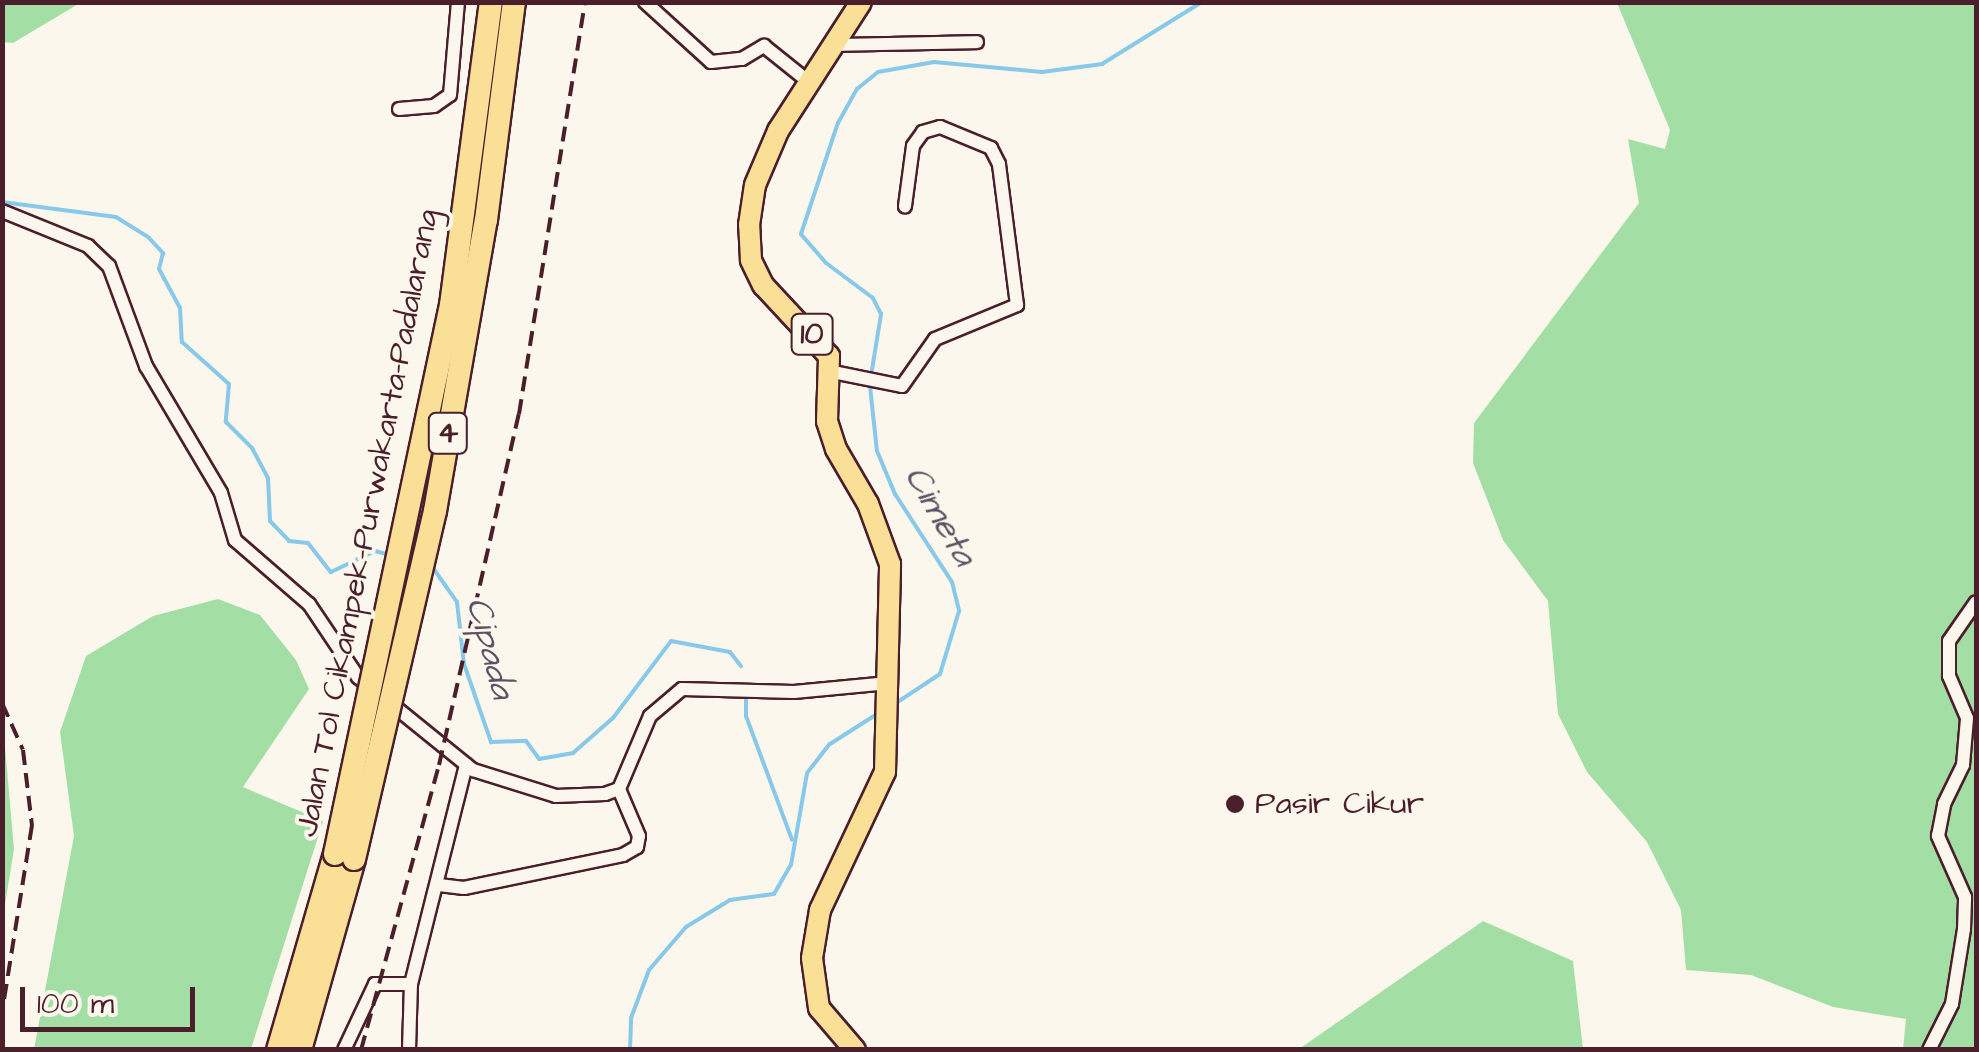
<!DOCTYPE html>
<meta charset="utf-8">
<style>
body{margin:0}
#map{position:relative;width:1979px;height:1052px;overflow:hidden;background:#fbf7ec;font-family:"Architects Daughter",sans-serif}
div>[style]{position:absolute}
.green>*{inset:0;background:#a3dfa5}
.stream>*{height:4px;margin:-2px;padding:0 2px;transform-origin:2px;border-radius:2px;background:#88c8e9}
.roads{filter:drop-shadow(2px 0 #4a1f2b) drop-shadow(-2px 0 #4a1f2b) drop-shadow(0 2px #4a1f2b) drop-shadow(0 -2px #4a1f2b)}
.minor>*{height:12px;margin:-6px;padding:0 6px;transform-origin:6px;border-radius:6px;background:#fbf7ec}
.trunk>*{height:20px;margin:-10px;padding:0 10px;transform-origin:10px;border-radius:10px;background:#fadf96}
.motorway>*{height:22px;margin:-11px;padding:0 11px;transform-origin:11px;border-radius:11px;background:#fadf96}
.rail>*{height:4px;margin-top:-2px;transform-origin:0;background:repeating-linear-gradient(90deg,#4a1f2b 0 15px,transparent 0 23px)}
.bridges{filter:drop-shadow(2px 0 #4a1f2b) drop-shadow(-2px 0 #4a1f2b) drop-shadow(0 2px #4a1f2b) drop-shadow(0 -2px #4a1f2b)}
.motorway-bridge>*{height:22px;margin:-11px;padding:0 11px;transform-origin:11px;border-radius:11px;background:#fadf96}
.dots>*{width:28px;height:28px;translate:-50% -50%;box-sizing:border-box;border:5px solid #fbf7ec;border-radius:50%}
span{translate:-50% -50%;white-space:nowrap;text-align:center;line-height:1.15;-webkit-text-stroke:8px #fbf7ec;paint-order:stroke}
.shield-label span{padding:2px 8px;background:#fbf7ec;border:2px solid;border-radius:8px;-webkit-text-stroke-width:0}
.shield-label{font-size:30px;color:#4a1f2b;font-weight:700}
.street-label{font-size:32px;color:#4a1f2b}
.poi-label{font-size:32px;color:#4a1f2b}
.left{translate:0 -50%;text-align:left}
.water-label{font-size:35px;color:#5d5264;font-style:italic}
.frame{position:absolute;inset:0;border:5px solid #4a1f2b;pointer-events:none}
.scale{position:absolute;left:20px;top:987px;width:175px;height:45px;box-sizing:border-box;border:5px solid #4a1f2b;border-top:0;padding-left:12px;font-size:30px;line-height:35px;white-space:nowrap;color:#4a1f2b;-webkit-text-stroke:8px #fbf7ec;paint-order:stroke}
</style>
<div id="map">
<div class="green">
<div style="clip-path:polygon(3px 2px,80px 2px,80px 3px,13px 43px,3px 42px)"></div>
<div style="clip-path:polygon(1617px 3px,1976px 3px,1976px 1049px,1903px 1049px,1906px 1019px,1833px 1007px,1751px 975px,1686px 970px,1681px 910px,1647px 842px,1587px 772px,1558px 714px,1548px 601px,1503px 540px,1473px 463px,1474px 423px,1639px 203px,1628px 139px,1665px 149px,1670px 130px)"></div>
<div style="clip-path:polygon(218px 599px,260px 615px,296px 660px,309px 689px,243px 787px,323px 821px,251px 1049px,34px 1049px,74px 836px,60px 732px,86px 656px,153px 616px)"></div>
<div style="clip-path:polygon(3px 724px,14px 849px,3px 917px,2px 724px)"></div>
<div style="clip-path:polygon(1483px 921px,1573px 961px,1583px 1049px,1299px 1049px)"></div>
</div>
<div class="stream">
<div style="left:2px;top:202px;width:115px;rotate:7.5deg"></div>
<div style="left:116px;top:217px;width:39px;rotate:32deg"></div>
<div style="left:149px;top:238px;width:21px;rotate:47deg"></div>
<div style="left:163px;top:253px;width:16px;rotate:104deg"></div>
<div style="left:159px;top:269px;width:44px;rotate:61.7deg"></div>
<div style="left:180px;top:308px;width:34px;rotate:87deg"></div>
<div style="left:182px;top:342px;width:63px;rotate:41.8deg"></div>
<div style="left:229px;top:384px;width:38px;rotate:95deg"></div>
<div style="left:226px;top:422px;width:37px;rotate:45deg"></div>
<div style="left:252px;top:448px;width:34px;rotate:62deg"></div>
<div style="left:268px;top:478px;width:43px;rotate:87.3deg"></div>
<div style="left:270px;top:521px;width:28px;rotate:46deg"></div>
<div style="left:289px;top:541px;width:19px;rotate:6deg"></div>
<div style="left:308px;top:543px;width:37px;rotate:52deg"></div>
<div style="left:331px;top:572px;width:49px;rotate:-25.5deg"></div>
<div style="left:375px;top:551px;width:16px;rotate:15deg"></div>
<div style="left:871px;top:376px;width:63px;rotate:-80.8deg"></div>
<div style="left:881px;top:314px;width:18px;rotate:-117deg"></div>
<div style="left:873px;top:298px;width:59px;rotate:-143.3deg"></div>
<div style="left:826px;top:263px;width:38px;rotate:-131deg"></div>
<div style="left:801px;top:234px;width:117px;rotate:-71.6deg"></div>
<div style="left:838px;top:123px;width:39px;rotate:-61deg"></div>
<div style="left:857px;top:89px;width:27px;rotate:-39deg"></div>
<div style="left:878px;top:72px;width:57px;rotate:-10.1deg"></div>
<div style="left:934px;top:62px;width:108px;rotate:5.3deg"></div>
<div style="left:1042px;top:72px;width:61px;rotate:-7.6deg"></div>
<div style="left:1102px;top:64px;width:118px;rotate:-31.8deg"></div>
<div style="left:870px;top:386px;width:65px;rotate:83.9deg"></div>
<div style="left:877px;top:451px;width:47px;rotate:67.3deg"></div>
<div style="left:895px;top:494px;width:105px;rotate:57.1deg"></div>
<div style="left:952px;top:582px;width:30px;rotate:76deg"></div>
<div style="left:959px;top:611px;width:66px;rotate:106.8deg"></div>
<div style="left:940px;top:674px;width:56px;rotate:146.6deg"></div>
<div style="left:433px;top:568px;width:42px;rotate:54.8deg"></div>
<div style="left:457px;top:602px;width:62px;rotate:83.6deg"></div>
<div style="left:464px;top:664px;width:83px;rotate:70.9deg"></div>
<div style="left:491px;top:742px;width:35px;rotate:-2deg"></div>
<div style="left:526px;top:741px;width:22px;rotate:54deg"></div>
<div style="left:539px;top:759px;width:35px;rotate:-10deg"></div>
<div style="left:573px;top:753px;width:53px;rotate:-41.2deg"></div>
<div style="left:613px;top:718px;width:96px;rotate:-53deg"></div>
<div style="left:671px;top:641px;width:60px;rotate:10.6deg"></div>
<div style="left:730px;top:652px;width:18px;rotate:52deg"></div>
<div style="left:746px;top:698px;width:18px;rotate:90deg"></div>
<div style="left:746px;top:716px;width:132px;rotate:69.6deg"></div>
<div style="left:630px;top:1050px;width:32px;rotate:-88deg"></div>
<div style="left:631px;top:1018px;width:51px;rotate:-69.4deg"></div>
<div style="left:649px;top:970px;width:57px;rotate:-49.3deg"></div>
<div style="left:686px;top:927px;width:52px;rotate:-31.5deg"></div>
<div style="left:730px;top:900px;width:44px;rotate:-7.8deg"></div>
<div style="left:774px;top:894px;width:34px;rotate:-60deg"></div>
<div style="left:791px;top:865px;width:93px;rotate:-80.1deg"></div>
<div style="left:807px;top:773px;width:37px;rotate:-52deg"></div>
<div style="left:830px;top:744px;width:59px;rotate:-32.6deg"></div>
</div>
<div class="roads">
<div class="minor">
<div style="left:645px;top:2px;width:89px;rotate:42.3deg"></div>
<div style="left:711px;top:62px;width:31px;rotate:-6deg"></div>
<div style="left:742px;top:59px;width:26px;rotate:-31deg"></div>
<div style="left:764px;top:46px;width:58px;rotate:38.7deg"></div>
<div style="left:835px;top:45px;width:142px;rotate:-1.2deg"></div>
<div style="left:399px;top:109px;width:35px;rotate:-5deg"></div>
<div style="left:434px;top:106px;width:19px;rotate:-35deg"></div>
<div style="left:450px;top:95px;width:93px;rotate:-85.1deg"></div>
<div style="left:2px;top:211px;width:93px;rotate:22.1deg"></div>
<div style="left:88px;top:246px;width:29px;rotate:44deg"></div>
<div style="left:109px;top:266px;width:107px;rotate:69.7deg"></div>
<div style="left:146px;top:366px;width:147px;rotate:59.4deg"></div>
<div style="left:221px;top:493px;width:49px;rotate:73.4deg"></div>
<div style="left:235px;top:540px;width:98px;rotate:40.9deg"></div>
<div style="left:309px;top:604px;width:88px;rotate:56.1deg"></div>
<div style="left:358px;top:677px;width:148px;rotate:39deg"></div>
<div style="left:473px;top:770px;width:87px;rotate:17.4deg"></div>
<div style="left:556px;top:796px;width:49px;rotate:-2.3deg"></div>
<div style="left:605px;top:794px;width:15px;rotate:-20deg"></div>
<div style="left:619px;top:789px;width:79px;rotate:-67deg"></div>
<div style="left:650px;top:716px;width:42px;rotate:-40.2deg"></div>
<div style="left:682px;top:689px;width:112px;rotate:1.5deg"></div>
<div style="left:794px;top:692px;width:95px;rotate:-5.4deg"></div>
<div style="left:833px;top:372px;width:70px;rotate:11.5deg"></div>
<div style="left:902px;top:386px;width:57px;rotate:-54.9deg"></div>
<div style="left:935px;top:339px;width:89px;rotate:-22.5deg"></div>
<div style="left:1017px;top:305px;width:142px;rotate:-97.3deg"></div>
<div style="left:999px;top:164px;width:18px;rotate:-117deg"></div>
<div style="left:991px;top:148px;width:55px;rotate:-157.6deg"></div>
<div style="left:940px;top:127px;width:18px;rotate:164deg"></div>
<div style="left:923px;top:132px;width:17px;rotate:126deg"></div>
<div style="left:913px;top:146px;width:61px;rotate:97.6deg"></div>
<div style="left:439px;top:885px;width:25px;rotate:7deg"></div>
<div style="left:464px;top:888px;width:162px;rotate:-11.7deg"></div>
<div style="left:623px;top:855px;width:16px;rotate:-30deg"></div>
<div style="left:637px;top:847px;width:11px;rotate:-80deg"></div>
<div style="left:639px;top:836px;width:51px;rotate:-113.1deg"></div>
<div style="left:344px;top:1050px;width:73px;rotate:-64.8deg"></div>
<div style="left:375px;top:984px;width:36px"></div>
<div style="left:409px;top:1050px;width:66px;rotate:-88.3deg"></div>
<div style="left:411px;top:984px;width:226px;rotate:-75.9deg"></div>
<div style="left:1929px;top:1050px;width:51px;rotate:-63.4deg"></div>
<div style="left:1952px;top:1004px;width:76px;rotate:-80.9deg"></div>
<div style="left:1964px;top:929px;width:32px;rotate:-88deg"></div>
<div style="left:1965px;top:897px;width:67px;rotate:-113.9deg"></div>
<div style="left:1938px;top:836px;width:33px;rotate:-79deg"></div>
<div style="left:1944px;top:804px;width:43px;rotate:-64deg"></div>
<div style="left:1963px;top:765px;width:47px;rotate:-85.1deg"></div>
<div style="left:1967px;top:718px;width:46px;rotate:-113.2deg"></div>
<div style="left:1949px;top:676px;width:35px;rotate:-90deg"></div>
<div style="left:1949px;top:641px;width:47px;rotate:-55.3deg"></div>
</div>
<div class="trunk">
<div style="left:855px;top:1050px;width:55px;rotate:-130.6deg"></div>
<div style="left:819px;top:1008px;width:50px;rotate:-98deg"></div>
<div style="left:812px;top:958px;width:49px;rotate:-80.5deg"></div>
<div style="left:820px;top:910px;width:153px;rotate:-64.8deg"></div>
<div style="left:885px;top:772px;width:208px;rotate:-88.6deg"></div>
<div style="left:890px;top:564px;width:64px;rotate:-110.1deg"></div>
<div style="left:868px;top:504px;width:64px;rotate:-120.2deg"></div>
<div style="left:836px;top:449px;width:29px;rotate:-108deg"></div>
<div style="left:827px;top:421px;width:65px;rotate:-88.2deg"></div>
<div style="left:829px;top:356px;width:97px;rotate:-132.9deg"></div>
<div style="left:763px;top:285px;width:28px;rotate:-116deg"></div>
<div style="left:751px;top:260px;width:35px;rotate:-93deg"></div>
<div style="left:749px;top:225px;width:40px;rotate:-81.5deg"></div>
<div style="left:755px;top:185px;width:59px;rotate:-66.9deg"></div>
<div style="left:778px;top:131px;width:153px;rotate:-57.2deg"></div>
</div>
<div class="motorway">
<div style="left:278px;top:1050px;width:204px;rotate:-73.8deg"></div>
<div style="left:300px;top:1050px;width:198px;rotate:-74.2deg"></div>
</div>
</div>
<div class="rail">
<div style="left:2px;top:703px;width:51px;rotate:65.9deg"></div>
<div style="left:23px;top:750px;width:76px;rotate:83.2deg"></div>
<div style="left:32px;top:825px;width:190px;rotate:99.1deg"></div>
<div style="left:361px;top:1050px;width:295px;rotate:-74.7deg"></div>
<div style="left:439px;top:765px;width:360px;rotate:-77.2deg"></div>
<div style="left:519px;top:414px;width:417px;rotate:-80.9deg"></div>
</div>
<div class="bridges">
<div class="motorway-bridge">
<div style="left:335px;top:854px;width:561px;rotate:-78.07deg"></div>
<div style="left:451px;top:305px;width:306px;rotate:-82.5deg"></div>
<div style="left:354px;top:859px;width:357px;rotate:-76.9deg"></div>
<div style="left:435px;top:511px;width:295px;rotate:-80.1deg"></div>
<div style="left:486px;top:220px;width:220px;rotate:-82.7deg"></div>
</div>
</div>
<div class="dots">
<div style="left:1235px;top:804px;background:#4a1f2b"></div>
</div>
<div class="shield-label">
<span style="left:812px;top:334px">10</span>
<span style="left:448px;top:433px">4</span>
</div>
<div class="street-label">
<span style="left:368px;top:523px;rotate:-79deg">Jalan Tol Cikampek–Purwakarta–Padalarang</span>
</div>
<div class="poi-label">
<span class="left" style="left:1255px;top:804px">Pasir Cikur</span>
</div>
<div class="water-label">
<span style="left:940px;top:516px;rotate:60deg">Cimeta</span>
<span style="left:490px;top:648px;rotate:75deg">Cipada</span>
</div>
<div class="frame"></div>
<div class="scale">100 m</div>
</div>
